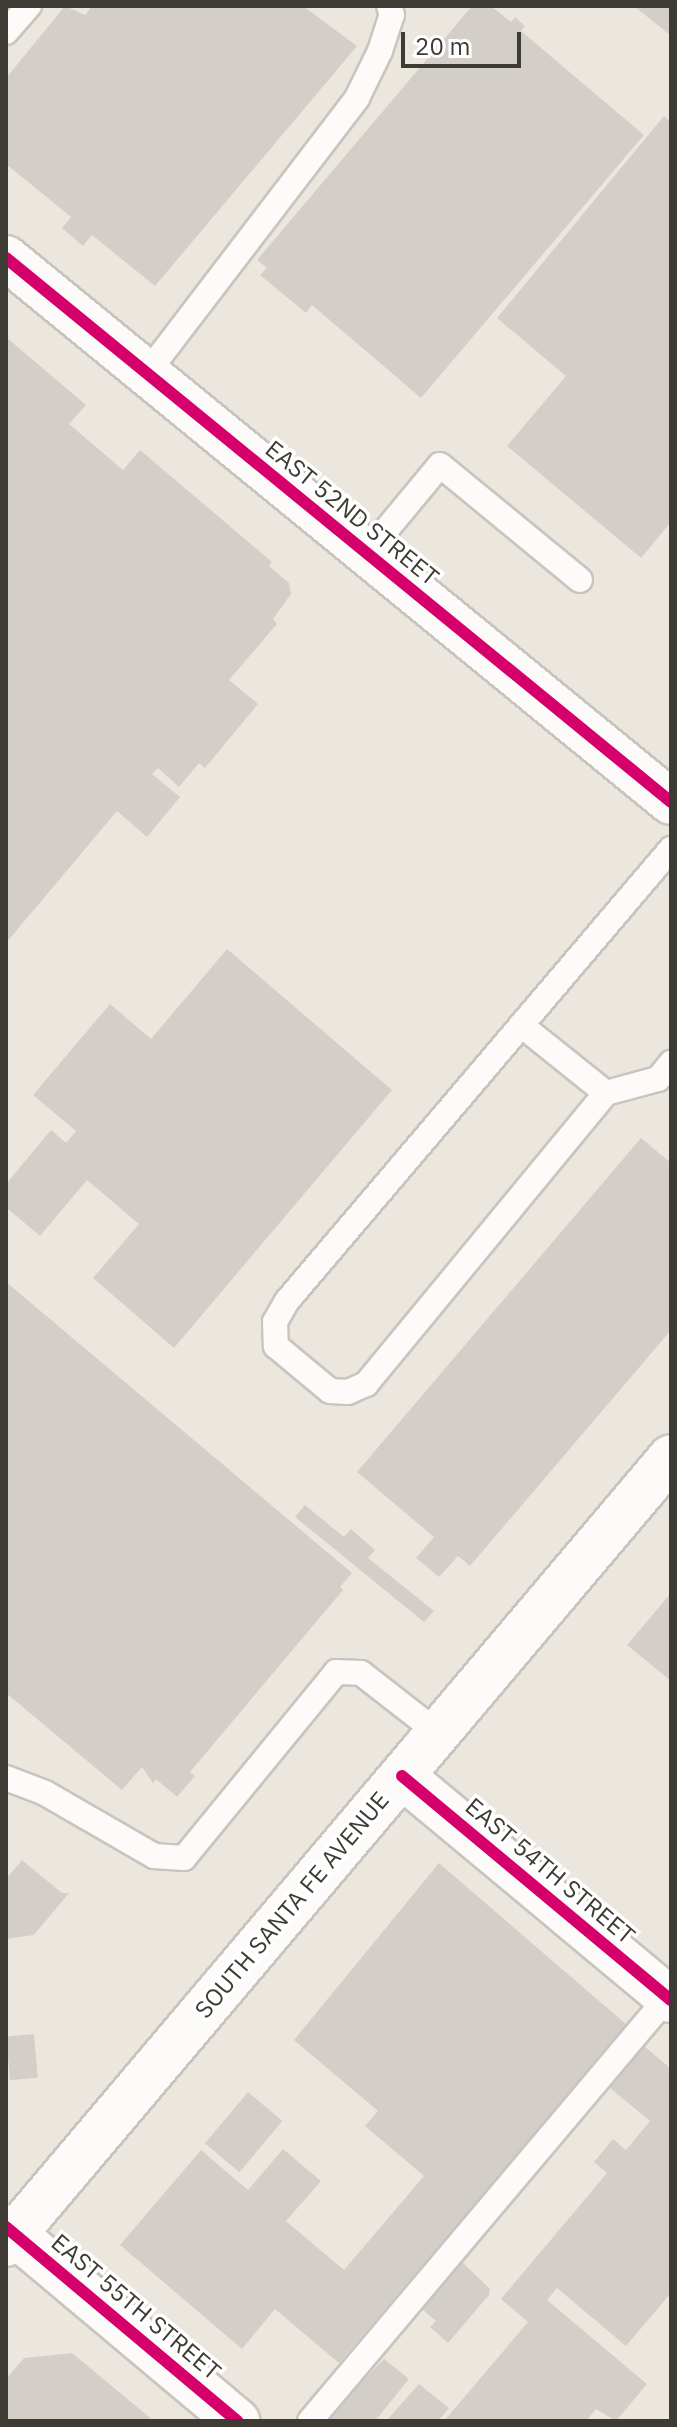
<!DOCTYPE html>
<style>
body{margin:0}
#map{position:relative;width:677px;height:2427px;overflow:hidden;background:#ece7de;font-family:"IBM Plex Sans",sans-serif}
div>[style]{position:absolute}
.building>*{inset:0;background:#d3cfc8;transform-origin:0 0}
.roads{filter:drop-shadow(2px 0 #c9c5be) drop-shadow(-2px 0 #c9c5be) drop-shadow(0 2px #c9c5be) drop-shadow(0 -2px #c9c5be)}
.lane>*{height:24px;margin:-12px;padding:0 12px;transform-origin:12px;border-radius:12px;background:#fcfbfa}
.street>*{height:44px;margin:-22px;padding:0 22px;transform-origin:22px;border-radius:22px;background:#fcfbfa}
.secondary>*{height:44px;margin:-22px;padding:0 22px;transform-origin:22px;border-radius:22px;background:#fcfbfa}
.cycleway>*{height:12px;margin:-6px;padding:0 6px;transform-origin:6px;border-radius:6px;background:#d6006c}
span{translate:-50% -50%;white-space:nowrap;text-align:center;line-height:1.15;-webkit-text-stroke:7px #fff;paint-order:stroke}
.street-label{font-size:24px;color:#3e3b34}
.frame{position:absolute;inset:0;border:8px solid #3e3b34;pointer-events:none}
.scale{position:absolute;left:401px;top:32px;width:120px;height:36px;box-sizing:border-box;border:4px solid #3e3b34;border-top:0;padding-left:10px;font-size:24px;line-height:28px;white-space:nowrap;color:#3e3b34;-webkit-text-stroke:6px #fff;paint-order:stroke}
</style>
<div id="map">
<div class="building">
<div style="clip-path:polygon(65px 6px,85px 15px,92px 6px,303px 6px,357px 46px,155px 286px,92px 235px,83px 246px,62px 228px,71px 217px,6px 164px,6px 78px)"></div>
<div style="clip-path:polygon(472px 6px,491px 6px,511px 22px,515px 17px,525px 26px,521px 31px,644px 135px,421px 398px,312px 305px,306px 313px,260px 275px,267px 268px,257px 260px)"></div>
<div style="clip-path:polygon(634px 6px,671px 6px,671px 36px)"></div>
<div style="clip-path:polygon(664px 116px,671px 122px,671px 522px,641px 558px,507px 446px,566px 376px,497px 318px)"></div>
<div style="clip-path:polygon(6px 337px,86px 405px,69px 424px,123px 470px,140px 450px,272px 562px,269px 566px,289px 583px,291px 594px,273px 619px,277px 624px,229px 680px,258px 704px,205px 768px,199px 763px,179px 787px,158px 768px,152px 774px,180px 797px,147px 837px,117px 811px,6px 943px)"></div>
<div style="clip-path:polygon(227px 949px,392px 1090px,174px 1348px,93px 1278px,139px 1224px,87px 1180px,40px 1236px,8px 1209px,6px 1184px,51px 1130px,66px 1143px,76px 1131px,33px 1095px,110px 1004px,151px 1039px)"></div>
<div style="clip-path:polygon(641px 1138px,671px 1163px,671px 1330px,470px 1566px,458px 1556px,439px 1577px,416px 1558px,434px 1537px,357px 1472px)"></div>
<div style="clip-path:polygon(6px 1282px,352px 1573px,340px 1587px,343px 1590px,190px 1772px,195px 1776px,177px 1797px,156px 1779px,153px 1783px,142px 1767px,122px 1790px,6px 1693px)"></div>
<div style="clip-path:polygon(305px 1505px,344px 1537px,351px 1529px,375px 1550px,368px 1558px,434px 1611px,424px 1622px,295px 1517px)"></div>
<div style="clip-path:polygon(671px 1593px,671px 1681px,627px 1645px)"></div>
<div style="clip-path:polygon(22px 1860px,62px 1893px,69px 1893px,34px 1935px,6px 1939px,6px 1879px)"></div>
<div style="clip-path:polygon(439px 1863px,627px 2025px,339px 2363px,275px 2309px,242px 2349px,120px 2245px,201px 2150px,248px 2190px,283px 2149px,321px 2181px,286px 2221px,344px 2270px,424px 2176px,365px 2126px,378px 2111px,294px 2040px)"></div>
<div style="left:34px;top:2034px;width:44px;height:28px;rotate:85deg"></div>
<div style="clip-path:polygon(644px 2046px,671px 2069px,671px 2293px,626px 2346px,557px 2288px,547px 2300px,647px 2384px,616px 2421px,596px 2409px,586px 2421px,444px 2421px,528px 2322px,501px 2299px,607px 2173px,594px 2162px,613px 2139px,626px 2150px,650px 2121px,610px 2088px)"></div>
<div style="left:248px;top:2092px;width:45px;height:67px;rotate:40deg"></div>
<div style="clip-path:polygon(462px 2262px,490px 2289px,489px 2295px,448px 2343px,430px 2327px,436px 2321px,422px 2309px)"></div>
<div style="clip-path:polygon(72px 2353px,154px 2421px,6px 2421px,6px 2379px,24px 2358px)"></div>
<div style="clip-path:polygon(384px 2359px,409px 2379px,375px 2421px,324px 2421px)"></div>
<div style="clip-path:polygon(419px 2384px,449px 2408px,438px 2421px,386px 2421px)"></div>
</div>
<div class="roads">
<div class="lane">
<div style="left:6px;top:32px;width:35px;rotate:-49deg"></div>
<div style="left:147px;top:373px;width:346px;rotate:-52.6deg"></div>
<div style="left:357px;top:98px;width:52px;rotate:-63.9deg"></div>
<div style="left:380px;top:51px;width:38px;rotate:-72deg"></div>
<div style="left:392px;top:15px;width:9px;rotate:-108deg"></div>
<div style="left:367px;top:553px;width:114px;rotate:-50.3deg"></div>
<div style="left:440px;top:465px;width:181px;rotate:39.4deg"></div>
<div style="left:671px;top:849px;width:593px;rotate:130.35deg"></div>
<div style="left:287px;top:1301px;width:24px;rotate:120deg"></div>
<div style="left:275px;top:1322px;width:24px;rotate:88deg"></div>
<div style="left:276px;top:1346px;width:70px;rotate:39.8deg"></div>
<div style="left:330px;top:1391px;width:18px;rotate:3deg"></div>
<div style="left:348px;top:1392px;width:20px;rotate:-24deg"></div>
<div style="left:366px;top:1384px;width:377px;rotate:-50.5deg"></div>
<div style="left:606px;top:1093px;width:54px;rotate:-15.1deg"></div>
<div style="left:658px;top:1079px;width:21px;rotate:-51deg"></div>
<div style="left:521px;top:1025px;width:109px;rotate:38.7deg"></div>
<div style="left:6px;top:1778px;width:42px;rotate:21deg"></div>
<div style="left:45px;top:1793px;width:126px;rotate:30deg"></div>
<div style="left:154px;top:1856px;width:30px;rotate:4deg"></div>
<div style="left:184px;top:1858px;width:240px;rotate:-50.7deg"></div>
<div style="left:336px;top:1672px;width:25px;rotate:2deg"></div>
<div style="left:361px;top:1673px;width:98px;rotate:37.9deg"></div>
<div style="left:310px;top:2421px;width:560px;rotate:-49.85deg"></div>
</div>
<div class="street">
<div style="left:6px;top:258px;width:859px;rotate:39.28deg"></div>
<div style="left:402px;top:1776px;width:350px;rotate:39.8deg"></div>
</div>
<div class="secondary">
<div style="left:6px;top:2227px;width:302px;rotate:40deg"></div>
<div style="left:6px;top:2244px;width:1030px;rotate:-49.8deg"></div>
</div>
</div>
<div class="cycleway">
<div style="left:6px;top:258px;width:859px;rotate:39.28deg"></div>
<div style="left:402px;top:1776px;width:350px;rotate:39.8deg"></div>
<div style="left:6px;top:2227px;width:302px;rotate:40deg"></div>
</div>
<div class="street-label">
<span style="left:352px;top:513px;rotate:39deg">EAST 52ND STREET</span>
<span style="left:550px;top:1871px;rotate:40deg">EAST 54TH STREET</span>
<span style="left:292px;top:1905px;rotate:-50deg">SOUTH SANTA FE AVENUE</span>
<span style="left:136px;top:2307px;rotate:40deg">EAST 55TH STREET</span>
</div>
<div class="frame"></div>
<div class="scale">20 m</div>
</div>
